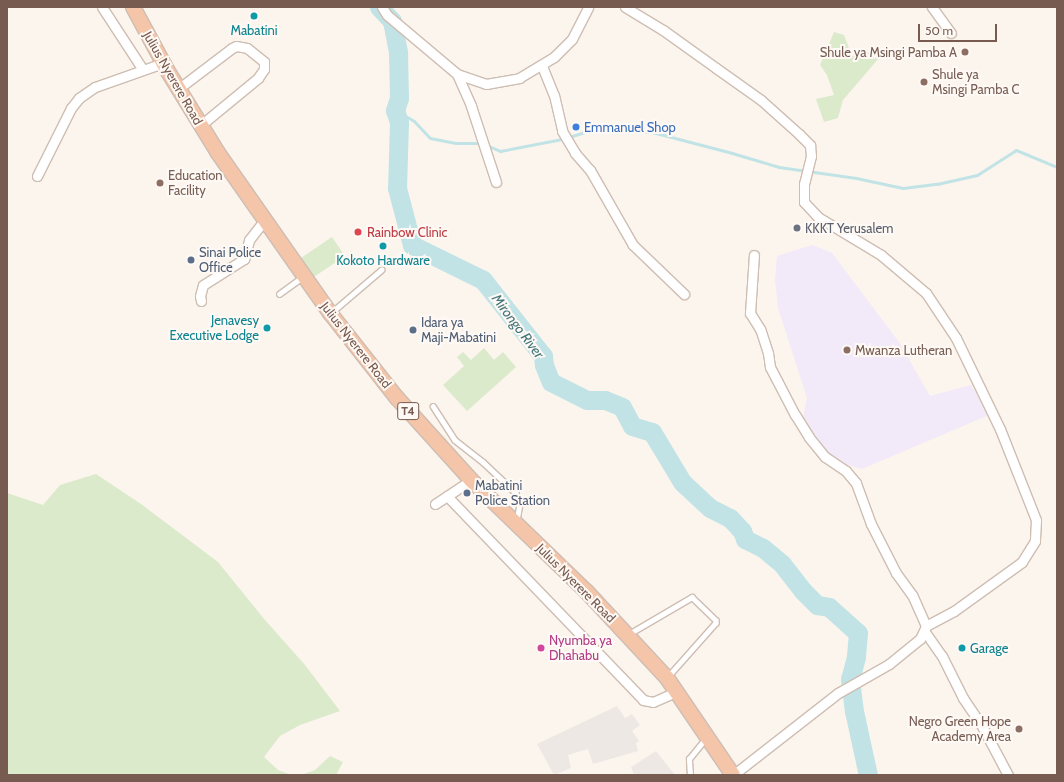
<!DOCTYPE html>
<style>
body{margin:0}
#map{position:relative;width:1064px;height:782px;overflow:hidden;background:#fcf5ed;font-family:Cabin,sans-serif}
div>[style]{position:absolute}
.industrial>*{inset:0;background:#eee8e5}
.education>*{inset:0;background:#f2e9f9}
.green>*{inset:0;background:#daeacb;transform-origin:0 0}
.stream>*{height:3px;margin:-1.5px;padding:0 1.5px;transform-origin:1.5px;border-radius:1.5px;background:#c1e3e6}
.river>*{height:19px;margin:-9.5px;padding:0 9.5px;transform-origin:9.5px;border-radius:9.5px;background:#c1e3e6}
.roads{filter:drop-shadow(1px 0 #cebdb2) drop-shadow(-1px 0 #cebdb2) drop-shadow(0 1px #cebdb2) drop-shadow(0 -1px #cebdb2)}
.service>*{height:4.5px;margin:-2.25px;padding:0 2.25px;transform-origin:2.25px;border-radius:2.25px;background:#fff}
.minor>*{height:9px;margin:-4.5px;padding:0 4.5px;transform-origin:4.5px;border-radius:4.5px;background:#fff}
.trunk>*{height:14px;margin:-7px;padding:0 7px;transform-origin:7px;border-radius:7px;background:#f4c5a9}
.dots>*{width:11px;height:11px;translate:-50% -50%;box-sizing:border-box;border:2px solid #fef9f4;border-radius:50%}
span{translate:-50% -50%;white-space:nowrap;text-align:center;line-height:1.15;-webkit-text-stroke:4px #fef9f4;paint-order:stroke}
.shield-label span{padding:1px 3px;background:#fef9f4;border:1px solid;border-radius:3px;-webkit-text-stroke-width:0}
.shield-label{font-size:12px;color:#775b50;font-weight:700}
.culture-label{font-size:13px;color:#0d838f}
.right{translate:-100% -50%;text-align:right}
.left{translate:0 -50%;text-align:left}
.education-label{font-size:13px;color:#785e54}
.street-label{font-size:13px;color:#775b50}
.shop-label{font-size:13px;color:#366cbe}
.worship-label{font-size:13px;color:#5b616d}
.health-label{font-size:13px;color:#be3a42}
.service-label{font-size:13px;color:#4e5e75}
.hotel-label{font-size:13px;color:#b23c85}
.water-label{font-size:14px;color:#43767b;font-style:italic}
.frame{position:absolute;inset:0;border:8px solid #775b50;pointer-events:none}
.scale{position:absolute;left:918px;top:24px;width:79px;height:18px;box-sizing:border-box;border:2px solid #775b50;border-top:0;padding-left:5px;font-size:12px;line-height:14px;white-space:nowrap;color:#775b50;-webkit-text-stroke:3px #fef9f4;paint-order:stroke}
</style>
<div id="map">
<div class="industrial">
<div style="clip-path:polygon(617px 706px,625px 718px,632px 714px,640px 725px,632px 731px,639px 741px,636px 743px,638px 751px,593px 764px,588px 749px,568px 755px,571px 768px,554px 775px,537px 744px)"></div>
<div style="clip-path:polygon(656px 751px,675px 775px,634px 775px,631px 767px)"></div>
</div>
<div class="education">
<div style="clip-path:polygon(812px 245px,832px 253px,899px 342px,930px 396px,971px 385px,989px 415px,862px 469px,829px 460px,803px 417px,807px 398px,778px 308px,775px 280px,777px 256px)"></div>
</div>
<div class="green">
<div style="clip-path:polygon(834px 32px,844px 35px,852px 56px,869px 52px,879px 58px,843px 100px,838px 118px,824px 122px,816px 99px,834px 95px,827px 75px,820px 65px)"></div>
<div style="left:332px;top:237px;width:23px;height:37px;rotate:56deg"></div>
<div style="clip-path:polygon(484px 348px,494px 360px,503px 352px,516px 367px,467px 411px,443px 385px,464px 366px,457px 357px,463px 352px,471px 360px)"></div>
<div style="clip-path:polygon(96px 474px,141px 504px,218px 562px,265px 620px,305px 665px,340px 711px,300px 725px,280px 736px,264px 757px,278px 770px,291px 775px,7px 775px,7px 493px,43px 505px,60px 485px)"></div>
<div style="clip-path:polygon(330px 756px,343px 762px,336px 775px,301px 775px,315px 770px)"></div>
</div>
<div class="stream">
<div style="left:395px;top:110px;width:22px;rotate:30deg"></div>
<div style="left:414px;top:121px;width:23px;rotate:47deg"></div>
<div style="left:430px;top:138px;width:26px;rotate:11deg"></div>
<div style="left:456px;top:143px;width:26px"></div>
<div style="left:482px;top:143px;width:20px;rotate:24deg"></div>
<div style="left:500px;top:151px;width:63px;rotate:-11deg"></div>
<div style="left:562px;top:139px;width:30px;rotate:-17deg"></div>
<div style="left:591px;top:130px;width:61px;rotate:1.9deg"></div>
<div style="left:652px;top:132px;width:83px;rotate:14.7deg"></div>
<div style="left:732px;top:153px;width:49px;rotate:16.6deg"></div>
<div style="left:779px;top:167px;width:78px;rotate:8.1deg"></div>
<div style="left:856px;top:178px;width:48px;rotate:12deg"></div>
<div style="left:903px;top:188px;width:34px;rotate:-7deg"></div>
<div style="left:937px;top:184px;width:41px;rotate:-12.7deg"></div>
<div style="left:977px;top:175px;width:46px;rotate:-32.7deg"></div>
<div style="left:1016px;top:150px;width:44px;rotate:22.5deg"></div>
</div>
<div class="river">
<div style="left:379px;top:7px;width:19px;rotate:47deg"></div>
<div style="left:392px;top:21px;width:33px;rotate:79deg"></div>
<div style="left:398px;top:53px;width:45px;rotate:88.7deg"></div>
<div style="left:399px;top:98px;width:13px;rotate:108deg"></div>
<div style="left:395px;top:110px;width:13px;rotate:72deg"></div>
<div style="left:399px;top:122px;width:66px;rotate:91.7deg"></div>
<div style="left:397px;top:188px;width:59px;rotate:75.3deg"></div>
<div style="left:412px;top:245px;width:79px;rotate:26.2deg"></div>
<div style="left:483px;top:280px;width:97px;rotate:51.7deg"></div>
<div style="left:543px;top:356px;width:9px;rotate:84deg"></div>
<div style="left:544px;top:365px;width:18px;rotate:68deg"></div>
<div style="left:551px;top:382px;width:40px;rotate:26.6deg"></div>
<div style="left:587px;top:400px;width:18px"></div>
<div style="left:605px;top:400px;width:18px;rotate:22deg"></div>
<div style="left:622px;top:407px;width:21px;rotate:62deg"></div>
<div style="left:632px;top:426px;width:21px;rotate:17deg"></div>
<div style="left:652px;top:432px;width:58px;rotate:59deg"></div>
<div style="left:682px;top:482px;width:38px;rotate:43deg"></div>
<div style="left:710px;top:508px;width:22px;rotate:27deg"></div>
<div style="left:730px;top:518px;width:18px;rotate:47deg"></div>
<div style="left:742px;top:531px;width:9px;rotate:69deg"></div>
<div style="left:745px;top:539px;width:20px;rotate:27deg"></div>
<div style="left:763px;top:548px;width:25px;rotate:40deg"></div>
<div style="left:782px;top:564px;width:34px;rotate:52deg"></div>
<div style="left:803px;top:591px;width:20px;rotate:45deg"></div>
<div style="left:817px;top:605px;width:12px;rotate:9deg"></div>
<div style="left:829px;top:607px;width:39px;rotate:42deg"></div>
<div style="left:858px;top:633px;width:24px;rotate:95deg"></div>
<div style="left:856px;top:657px;width:23px;rotate:105deg"></div>
<div style="left:850px;top:679px;width:32px;rotate:83deg"></div>
<div style="left:854px;top:711px;width:66px;rotate:77.7deg"></div>
</div>
<div class="roads">
<div class="service">
<div style="left:279px;top:294px;width:29px;rotate:-36deg"></div>
<div style="left:332px;top:312px;width:65px;rotate:-40.6deg"></div>
<div style="left:433px;top:406px;width:40px;rotate:57.1deg"></div>
<div style="left:455px;top:440px;width:36px;rotate:38deg"></div>
<div style="left:483px;top:462px;width:45px;rotate:43.2deg"></div>
<div style="left:516px;top:493px;width:12px;rotate:70deg"></div>
<div style="left:520px;top:504px;width:17px;rotate:100deg"></div>
<div style="left:629px;top:634px;width:73px;rotate:-30.4deg"></div>
<div style="left:692px;top:597px;width:33px;rotate:44deg"></div>
<div style="left:716px;top:620px;width:3px;rotate:90deg"></div>
<div style="left:716px;top:623px;width:71px;rotate:131.6deg"></div>
<div style="left:690px;top:775px;width:16px;rotate:-94deg"></div>
<div style="left:689px;top:759px;width:27px;rotate:-51deg"></div>
</div>
<div class="minor">
<div style="left:102px;top:7px;width:75px;rotate:56.9deg"></div>
<div style="left:382px;top:7px;width:9px;rotate:58deg"></div>
<div style="left:387px;top:15px;width:92px;rotate:40.1deg"></div>
<div style="left:457px;top:74px;width:31px;rotate:19deg"></div>
<div style="left:486px;top:84px;width:34px;rotate:-10deg"></div>
<div style="left:519px;top:78px;width:41px;rotate:-31deg"></div>
<div style="left:554px;top:57px;width:25px;rotate:-45deg"></div>
<div style="left:572px;top:39px;width:36px;rotate:-63deg"></div>
<div style="left:625px;top:7px;width:44px;rotate:31.2deg"></div>
<div style="left:663px;top:30px;width:65px;rotate:35.6deg"></div>
<div style="left:716px;top:68px;width:55px;rotate:35.4deg"></div>
<div style="left:761px;top:100px;width:51px;rotate:41.8deg"></div>
<div style="left:799px;top:134px;width:16px;rotate:45deg"></div>
<div style="left:810px;top:145px;width:11px;rotate:85deg"></div>
<div style="left:811px;top:156px;width:29px;rotate:104deg"></div>
<div style="left:804px;top:184px;width:18px;rotate:90deg"></div>
<div style="left:804px;top:202px;width:21px;rotate:47deg"></div>
<div style="left:818px;top:217px;width:74px;rotate:31.1deg"></div>
<div style="left:881px;top:255px;width:59px;rotate:40.2deg"></div>
<div style="left:926px;top:293px;width:54px;rotate:56.3deg"></div>
<div style="left:956px;top:338px;width:101px;rotate:64.2deg"></div>
<div style="left:1000px;top:429px;width:98px;rotate:68.4deg"></div>
<div style="left:1036px;top:520px;width:21px;rotate:93deg"></div>
<div style="left:1035px;top:541px;width:25px;rotate:122deg"></div>
<div style="left:1022px;top:562px;width:84px;rotate:144.2deg"></div>
<div style="left:954px;top:611px;width:32px;rotate:152deg"></div>
<div style="left:932px;top:7px;width:32px;rotate:54deg"></div>
<div style="left:542px;top:66px;width:31px;rotate:68deg"></div>
<div style="left:554px;top:95px;width:37px;rotate:77deg"></div>
<div style="left:562px;top:131px;width:26px;rotate:59deg"></div>
<div style="left:575px;top:153px;width:23px;rotate:49deg"></div>
<div style="left:590px;top:170px;width:86px;rotate:60.2deg"></div>
<div style="left:633px;top:245px;width:71px;rotate:43.9deg"></div>
<div style="left:457px;top:74px;width:35px;rotate:66deg"></div>
<div style="left:471px;top:106px;width:80px;rotate:71.8deg"></div>
<div style="left:178px;top:89px;width:68px;rotate:-37.2deg"></div>
<div style="left:232px;top:48px;width:4px;rotate:-27deg"></div>
<div style="left:236px;top:46px;width:11px;rotate:10deg"></div>
<div style="left:247px;top:48px;width:22px;rotate:39deg"></div>
<div style="left:264px;top:62px;width:7px;rotate:90deg"></div>
<div style="left:264px;top:69px;width:11px;rotate:124deg"></div>
<div style="left:258px;top:78px;width:74px;rotate:140.5deg"></div>
<div style="left:37px;top:176px;width:76px;rotate:-63.4deg"></div>
<div style="left:71px;top:108px;width:13px;rotate:-51deg"></div>
<div style="left:79px;top:98px;width:19px;rotate:-35deg"></div>
<div style="left:95px;top:87px;width:72px;rotate:-19.4deg"></div>
<div style="left:201px;top:301px;width:5px;rotate:-101deg"></div>
<div style="left:200px;top:296px;width:11px;rotate:-75deg"></div>
<div style="left:203px;top:285px;width:49px;rotate:-32.4deg"></div>
<div style="left:244px;top:259px;width:20px;rotate:-75deg"></div>
<div style="left:249px;top:240px;width:24px;rotate:-52deg"></div>
<div style="left:447px;top:496px;width:283px;rotate:46.1deg"></div>
<div style="left:643px;top:700px;width:10px;rotate:11deg"></div>
<div style="left:653px;top:702px;width:27px;rotate:-24deg"></div>
<div style="left:435px;top:504px;width:43px;rotate:-33.7deg"></div>
<div style="left:925px;top:632px;width:29px;rotate:55deg"></div>
<div style="left:942px;top:656px;width:47px;rotate:63.4deg"></div>
<div style="left:963px;top:698px;width:36px;rotate:56deg"></div>
<div style="left:983px;top:728px;width:53px;rotate:62deg"></div>
<div style="left:733px;top:775px;width:133px;rotate:-38deg"></div>
<div style="left:838px;top:693px;width:59px;rotate:-29.6deg"></div>
<div style="left:889px;top:664px;width:40px;rotate:-39deg"></div>
<div style="left:920px;top:639px;width:14px;rotate:-65deg"></div>
<div style="left:926px;top:626px;width:34px;rotate:-114deg"></div>
<div style="left:912px;top:595px;width:27px;rotate:-126deg"></div>
<div style="left:896px;top:573px;width:55px;rotate:-117deg"></div>
<div style="left:871px;top:524px;width:44px;rotate:-110.1deg"></div>
<div style="left:856px;top:483px;width:16px;rotate:-130deg"></div>
<div style="left:846px;top:471px;width:25px;rotate:-146deg"></div>
<div style="left:825px;top:457px;width:26px;rotate:-129deg"></div>
<div style="left:809px;top:437px;width:26px;rotate:-122deg"></div>
<div style="left:795px;top:415px;width:54px;rotate:-117.5deg"></div>
<div style="left:770px;top:367px;width:14px;rotate:-98deg"></div>
<div style="left:768px;top:353px;width:25px;rotate:-108deg"></div>
<div style="left:760px;top:329px;width:19px;rotate:-122deg"></div>
<div style="left:750px;top:313px;width:58px;rotate:-86.1deg"></div>
</div>
<div class="trunk">
<div style="left:133px;top:7px;width:72px;rotate:61.6deg"></div>
<div style="left:167px;top:70px;width:97px;rotate:58.4deg"></div>
<div style="left:218px;top:153px;width:195px;rotate:55deg"></div>
<div style="left:330px;top:313px;width:108px;rotate:51.8deg"></div>
<div style="left:397px;top:398px;width:110px;rotate:47.9deg"></div>
<div style="left:471px;top:480px;width:161px;rotate:44deg"></div>
<div style="left:587px;top:592px;width:117px;rotate:47.1deg"></div>
<div style="left:667px;top:678px;width:117px;rotate:55.8deg"></div>
</div>
</div>
<div class="dots">
<div style="left:254px;top:16px;background:#0f9aa8"></div>
<div style="left:965px;top:52px;background:#8d6e63"></div>
<div style="left:924px;top:82px;background:#8d6e63"></div>
<div style="left:576px;top:127px;background:#3f7fe0"></div>
<div style="left:160px;top:183px;background:#8d6e63"></div>
<div style="left:797px;top:228px;background:#6b7280"></div>
<div style="left:358px;top:232px;background:#e0444e"></div>
<div style="left:383px;top:246px;background:#0f9aa8"></div>
<div style="left:191px;top:260px;background:#5c6f8a"></div>
<div style="left:267px;top:328px;background:#0f9aa8"></div>
<div style="left:413px;top:330px;background:#5c6f8a"></div>
<div style="left:847px;top:350px;background:#8d6e63"></div>
<div style="left:467px;top:493px;background:#5c6f8a"></div>
<div style="left:541px;top:648px;background:#d1479c"></div>
<div style="left:962px;top:648px;background:#0f9aa8"></div>
<div style="left:1019px;top:729px;background:#8d6e63"></div>
</div>
<div class="shield-label">
<span style="left:408px;top:411px">T4</span>
</div>
<div class="culture-label">
<span style="left:254px;top:30px">Mabatini</span>
<span style="left:383px;top:260px">Kokoto Hardware</span>
<span class="right" style="left:259px;top:328px">Jenavesy<br>Executive Lodge</span>
<span class="left" style="left:970px;top:648px">Garage</span>
</div>
<div class="education-label">
<span class="right" style="left:957px;top:52px">Shule ya Msingi Pamba A</span>
<span class="left" style="left:932px;top:82px">Shule ya<br>Msingi Pamba C</span>
<span class="left" style="left:168px;top:183px">Education<br>Facility</span>
<span class="left" style="left:855px;top:350px">Mwanza Lutheran</span>
<span class="right" style="left:1011px;top:729px">Negro Green Hope<br>Academy Area</span>
</div>
<div class="street-label">
<span style="left:173px;top:78px;rotate:60deg">Julius Nyerere Road</span>
<span style="left:356px;top:345px;rotate:52deg">Julius Nyerere Road</span>
<span style="left:576px;top:583px;rotate:45deg">Julius Nyerere Road</span>
</div>
<div class="shop-label">
<span class="left" style="left:584px;top:127px">Emmanuel Shop</span>
</div>
<div class="worship-label">
<span class="left" style="left:805px;top:228px">KKKT Yerusalem</span>
</div>
<div class="health-label">
<span class="left" style="left:367px;top:232px">Rainbow Clinic</span>
</div>
<div class="service-label">
<span class="left" style="left:199px;top:260px">Sinai Police<br>Office</span>
<span class="left" style="left:421px;top:330px">Idara ya<br>Maji-Mabatini</span>
<span class="left" style="left:475px;top:493px">Mabatini<br>Police Station</span>
</div>
<div class="hotel-label">
<span class="left" style="left:549px;top:648px">Nyumba ya<br>Dhahabu</span>
</div>
<div class="water-label">
<span style="left:518px;top:326px;rotate:53deg">Mirongo River</span>
</div>
<div class="frame"></div>
<div class="scale">50 m</div>
</div>
